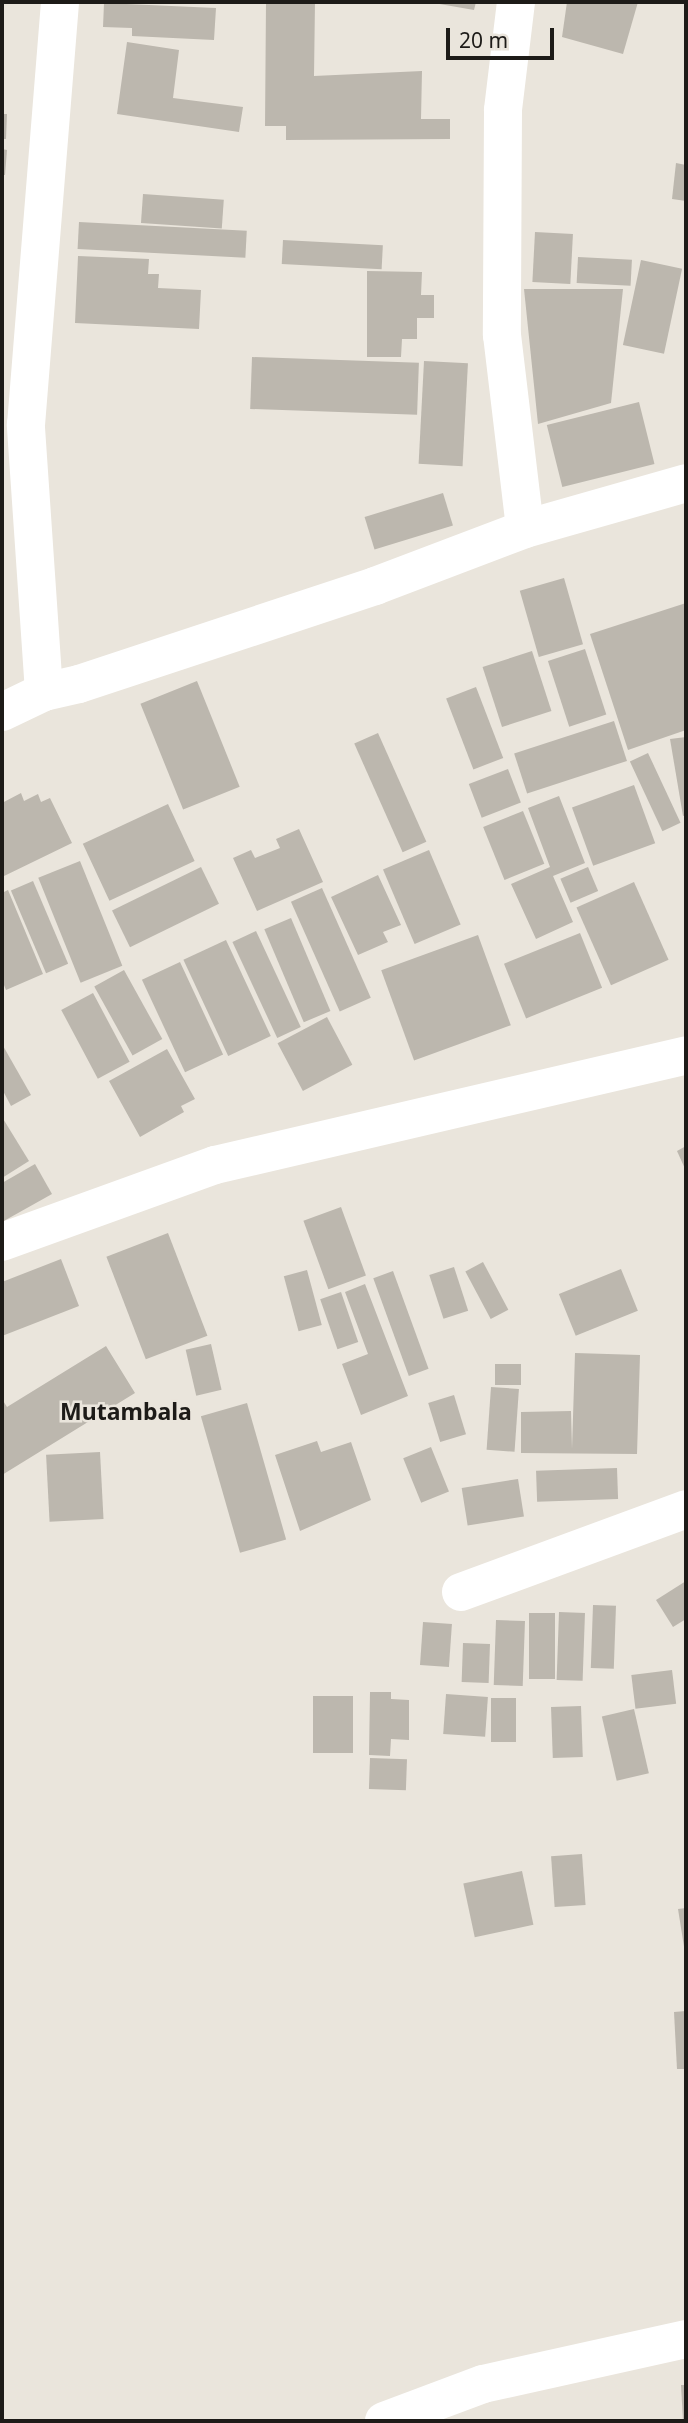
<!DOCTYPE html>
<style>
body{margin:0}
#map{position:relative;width:688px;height:2423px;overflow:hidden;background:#eae5dc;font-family:"Noto Sans",sans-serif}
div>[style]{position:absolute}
.building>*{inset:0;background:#bcb7ae;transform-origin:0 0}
.minor>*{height:38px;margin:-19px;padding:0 19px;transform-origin:19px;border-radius:19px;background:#fff}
span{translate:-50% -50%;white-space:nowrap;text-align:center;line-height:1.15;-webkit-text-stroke:5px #eae5dc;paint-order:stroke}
.quarter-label{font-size:23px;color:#1d1b18;font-weight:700}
.frame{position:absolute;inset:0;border:4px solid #1d1b18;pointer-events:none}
.scale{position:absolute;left:446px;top:28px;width:108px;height:32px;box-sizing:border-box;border:4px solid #1d1b18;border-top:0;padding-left:9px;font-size:21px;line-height:24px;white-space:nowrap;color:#1d1b18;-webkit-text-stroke:5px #eae5dc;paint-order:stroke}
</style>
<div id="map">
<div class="building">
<div style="clip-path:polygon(266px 2px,315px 2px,314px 76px,422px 71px,421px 119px,450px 119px,450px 139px,286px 140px,286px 126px,265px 126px)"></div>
<div style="clip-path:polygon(428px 2px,476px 2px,474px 10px)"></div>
<div style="clip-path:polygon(567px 2px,638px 2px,623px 54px,562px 37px)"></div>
<div style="clip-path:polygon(104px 3px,216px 8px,214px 40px,132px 36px,132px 28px,103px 27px)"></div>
<div style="clip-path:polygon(127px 42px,179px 50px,173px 98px,243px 107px,239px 132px,117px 114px)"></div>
<div style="clip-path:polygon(2px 114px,7px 114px,6px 139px,2px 139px)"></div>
<div style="clip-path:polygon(2px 149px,7px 150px,5px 175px,2px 175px)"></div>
<div style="clip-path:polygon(676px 163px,686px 165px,686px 201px,672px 199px)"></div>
<div style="left:143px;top:194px;width:81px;height:29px;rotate:4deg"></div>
<div style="left:79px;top:222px;width:168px;height:27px;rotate:3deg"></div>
<div style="left:535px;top:232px;width:38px;height:50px;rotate:3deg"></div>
<div style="left:283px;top:240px;width:100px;height:24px;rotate:3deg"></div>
<div style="clip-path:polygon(78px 256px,149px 259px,148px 274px,159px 274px,158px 288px,201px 290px,199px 329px,75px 323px)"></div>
<div style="left:578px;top:257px;width:54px;height:26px;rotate:3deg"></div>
<div style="left:641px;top:260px;width:42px;height:87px;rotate:12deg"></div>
<div style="clip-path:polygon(367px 271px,422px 272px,421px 295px,434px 295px,434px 318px,417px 318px,417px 339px,402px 339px,401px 357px,367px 357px)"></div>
<div style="clip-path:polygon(524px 289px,623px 289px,611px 403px,538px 424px)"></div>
<div style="left:252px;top:357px;width:167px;height:52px;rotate:2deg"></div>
<div style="left:424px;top:361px;width:44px;height:103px;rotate:3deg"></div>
<div style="left:639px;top:402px;width:64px;height:95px;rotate:76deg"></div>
<div style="left:443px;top:493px;width:34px;height:82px;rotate:73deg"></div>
<div style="left:564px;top:578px;width:69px;height:46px;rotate:74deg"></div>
<div style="clip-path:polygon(686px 603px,686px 730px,628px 750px,590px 634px)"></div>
<div style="left:585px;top:649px;width:69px;height:39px;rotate:72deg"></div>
<div style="left:532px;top:651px;width:63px;height:52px;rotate:72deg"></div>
<div style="left:197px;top:681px;width:114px;height:61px;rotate:68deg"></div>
<div style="left:476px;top:687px;width:76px;height:32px;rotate:69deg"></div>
<div style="left:614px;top:721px;width:42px;height:105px;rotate:72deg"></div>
<div style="left:378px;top:733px;width:119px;height:26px;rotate:66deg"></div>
<div style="clip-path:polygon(686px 737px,686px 815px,683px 816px,670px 739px)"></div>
<div style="left:648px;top:753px;width:77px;height:20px;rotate:65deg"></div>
<div style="left:508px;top:769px;width:36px;height:42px;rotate:69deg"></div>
<div style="left:634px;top:785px;width:62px;height:66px;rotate:70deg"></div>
<div style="clip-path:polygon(21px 793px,24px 801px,38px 794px,41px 802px,50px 798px,72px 843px,2px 877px,2px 803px)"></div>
<div style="clip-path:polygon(559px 796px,585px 863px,553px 876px,573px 922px,536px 939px,511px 884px,550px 867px,528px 808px)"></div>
<div style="left:168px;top:804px;width:63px;height:94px;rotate:65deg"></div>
<div style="left:523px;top:811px;width:57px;height:43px;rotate:68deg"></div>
<div style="clip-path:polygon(299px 829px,323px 882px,257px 911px,233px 858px,251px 850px,255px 858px,280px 848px,276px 839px)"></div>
<div style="left:429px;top:850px;width:81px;height:50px;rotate:67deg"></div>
<div style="left:80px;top:861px;width:113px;height:45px;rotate:68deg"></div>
<div style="left:201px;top:867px;width:41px;height:99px;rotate:64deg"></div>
<div style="left:588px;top:867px;width:26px;height:30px;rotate:67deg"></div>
<div style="clip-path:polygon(378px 875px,401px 925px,383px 932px,388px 942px,358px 955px,331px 897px)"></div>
<div style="left:33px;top:881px;width:90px;height:24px;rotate:67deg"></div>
<div style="left:634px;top:882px;width:85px;height:63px;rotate:66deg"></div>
<div style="left:322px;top:888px;width:120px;height:34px;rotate:66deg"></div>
<div style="clip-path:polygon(8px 890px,43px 974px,6px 990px,2px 980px,2px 893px)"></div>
<div style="left:291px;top:918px;width:101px;height:29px;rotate:67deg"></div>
<div style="left:256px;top:931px;width:106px;height:26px;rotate:65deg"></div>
<div style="left:580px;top:933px;width:59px;height:82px;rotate:68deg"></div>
<div style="left:478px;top:935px;width:96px;height:103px;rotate:70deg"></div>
<div style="left:226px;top:940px;width:106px;height:47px;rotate:65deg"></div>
<div style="left:180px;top:962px;width:102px;height:42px;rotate:65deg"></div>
<div style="left:124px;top:970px;width:79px;height:34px;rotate:61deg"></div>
<div style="left:93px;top:993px;width:78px;height:36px;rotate:62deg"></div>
<div style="left:327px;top:1017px;width:54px;height:56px;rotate:62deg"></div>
<div style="clip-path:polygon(2px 1044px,31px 1095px,11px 1106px,2px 1089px)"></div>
<div style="clip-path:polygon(167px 1049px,195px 1099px,181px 1106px,184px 1112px,140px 1137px,109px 1081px)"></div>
<div style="clip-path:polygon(2px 1117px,29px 1161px,2px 1178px)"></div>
<div style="clip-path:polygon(686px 1146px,686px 1171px,677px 1151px)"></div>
<div style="clip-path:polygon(35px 1164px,52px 1194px,2px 1222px,2px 1183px)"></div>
<div style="left:341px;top:1207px;width:73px;height:40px;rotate:70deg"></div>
<div style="left:168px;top:1233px;width:110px;height:66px;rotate:69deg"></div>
<div style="clip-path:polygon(61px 1259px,79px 1306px,2px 1336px,2px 1282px)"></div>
<div style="left:483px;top:1262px;width:54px;height:20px;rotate:62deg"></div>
<div style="left:454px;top:1267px;width:46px;height:26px;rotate:72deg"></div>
<div style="left:621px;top:1269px;width:45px;height:67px;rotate:68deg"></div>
<div style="left:307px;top:1270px;width:57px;height:24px;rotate:75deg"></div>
<div style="left:393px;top:1271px;width:104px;height:21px;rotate:70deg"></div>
<div style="clip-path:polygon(365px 1284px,408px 1396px,361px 1415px,342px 1364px,368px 1354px,345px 1292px)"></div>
<div style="left:341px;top:1292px;width:53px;height:22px;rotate:71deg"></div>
<div style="left:211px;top:1344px;width:47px;height:26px;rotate:77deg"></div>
<div style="clip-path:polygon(106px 1346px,135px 1393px,2px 1475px,2px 1399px,7px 1407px)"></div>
<div style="clip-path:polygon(575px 1353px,640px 1355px,637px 1454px,521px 1453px,521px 1412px,571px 1411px,572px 1449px)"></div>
<div style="left:495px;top:1364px;width:26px;height:21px"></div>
<div style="left:491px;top:1387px;width:28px;height:63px;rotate:4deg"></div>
<div style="left:454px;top:1395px;width:41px;height:27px;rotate:73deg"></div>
<div style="left:247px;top:1403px;width:142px;height:48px;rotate:74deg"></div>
<div style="clip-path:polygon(317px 1441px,321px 1452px,351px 1442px,371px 1500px,300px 1531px,275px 1455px)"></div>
<div style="left:431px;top:1447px;width:48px;height:30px;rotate:68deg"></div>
<div style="left:100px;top:1452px;width:67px;height:54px;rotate:87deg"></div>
<div style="left:617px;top:1468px;width:31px;height:81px;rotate:88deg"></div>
<div style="left:518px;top:1479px;width:38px;height:57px;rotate:81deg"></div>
<div style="clip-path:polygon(686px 1581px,686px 1619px,673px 1627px,656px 1600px)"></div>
<div style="left:593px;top:1605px;width:23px;height:63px;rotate:2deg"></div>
<div style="left:559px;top:1612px;width:26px;height:68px;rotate:2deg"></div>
<div style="left:529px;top:1613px;width:26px;height:66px"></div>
<div style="left:496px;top:1620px;width:29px;height:65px;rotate:2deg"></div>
<div style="left:423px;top:1622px;width:29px;height:43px;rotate:4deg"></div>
<div style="left:463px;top:1643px;width:27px;height:39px;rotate:2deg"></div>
<div style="left:672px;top:1670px;width:34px;height:41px;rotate:83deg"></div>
<div style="clip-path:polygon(370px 1692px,391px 1692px,391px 1699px,409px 1700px,409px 1740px,391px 1739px,390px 1756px,369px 1755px)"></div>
<div style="left:446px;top:1694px;width:42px;height:40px;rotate:4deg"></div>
<div style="left:313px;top:1696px;width:40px;height:57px"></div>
<div style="left:491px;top:1698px;width:25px;height:44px"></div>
<div style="left:581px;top:1706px;width:51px;height:30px;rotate:88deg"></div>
<div style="left:634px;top:1709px;width:66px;height:33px;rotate:77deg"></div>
<div style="left:370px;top:1758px;width:37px;height:31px;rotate:2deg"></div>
<div style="left:582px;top:1854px;width:51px;height:31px;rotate:86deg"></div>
<div style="left:522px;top:1871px;width:55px;height:60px;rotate:78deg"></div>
<div style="clip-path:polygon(686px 1908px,686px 1952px,685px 1953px,678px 1909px)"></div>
<div style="clip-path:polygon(686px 2011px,686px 2069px,677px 2069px,674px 2012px)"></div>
<div style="clip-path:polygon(681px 2385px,686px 2385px,686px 2421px,683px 2421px)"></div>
</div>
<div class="minor">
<div style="left:516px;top:2px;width:109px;rotate:96.9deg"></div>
<div style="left:503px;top:110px;width:225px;rotate:90.3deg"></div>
<div style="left:502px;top:335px;width:195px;rotate:83.2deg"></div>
<div style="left:44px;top:692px;width:268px;rotate:-93.9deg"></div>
<div style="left:26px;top:425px;width:424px;rotate:-85.4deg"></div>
<div style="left:2px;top:712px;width:47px;rotate:-25.5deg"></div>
<div style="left:44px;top:692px;width:36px;rotate:-13deg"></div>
<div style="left:79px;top:684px;width:312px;rotate:-18.3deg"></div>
<div style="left:375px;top:586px;width:160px;rotate:-20.8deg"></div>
<div style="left:525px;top:529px;width:167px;rotate:-15.9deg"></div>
<div style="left:2px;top:1242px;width:226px;rotate:-19.9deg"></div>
<div style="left:215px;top:1165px;width:484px;rotate:-13.1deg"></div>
<div style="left:461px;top:1592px;width:240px;rotate:-20.2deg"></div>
<div style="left:384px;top:2421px;width:106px;rotate:-20.5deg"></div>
<div style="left:483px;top:2384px;width:208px;rotate:-12.5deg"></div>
</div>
<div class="quarter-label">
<span style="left:126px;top:1411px">Mutambala</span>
</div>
<div class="frame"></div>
<div class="scale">20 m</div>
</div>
